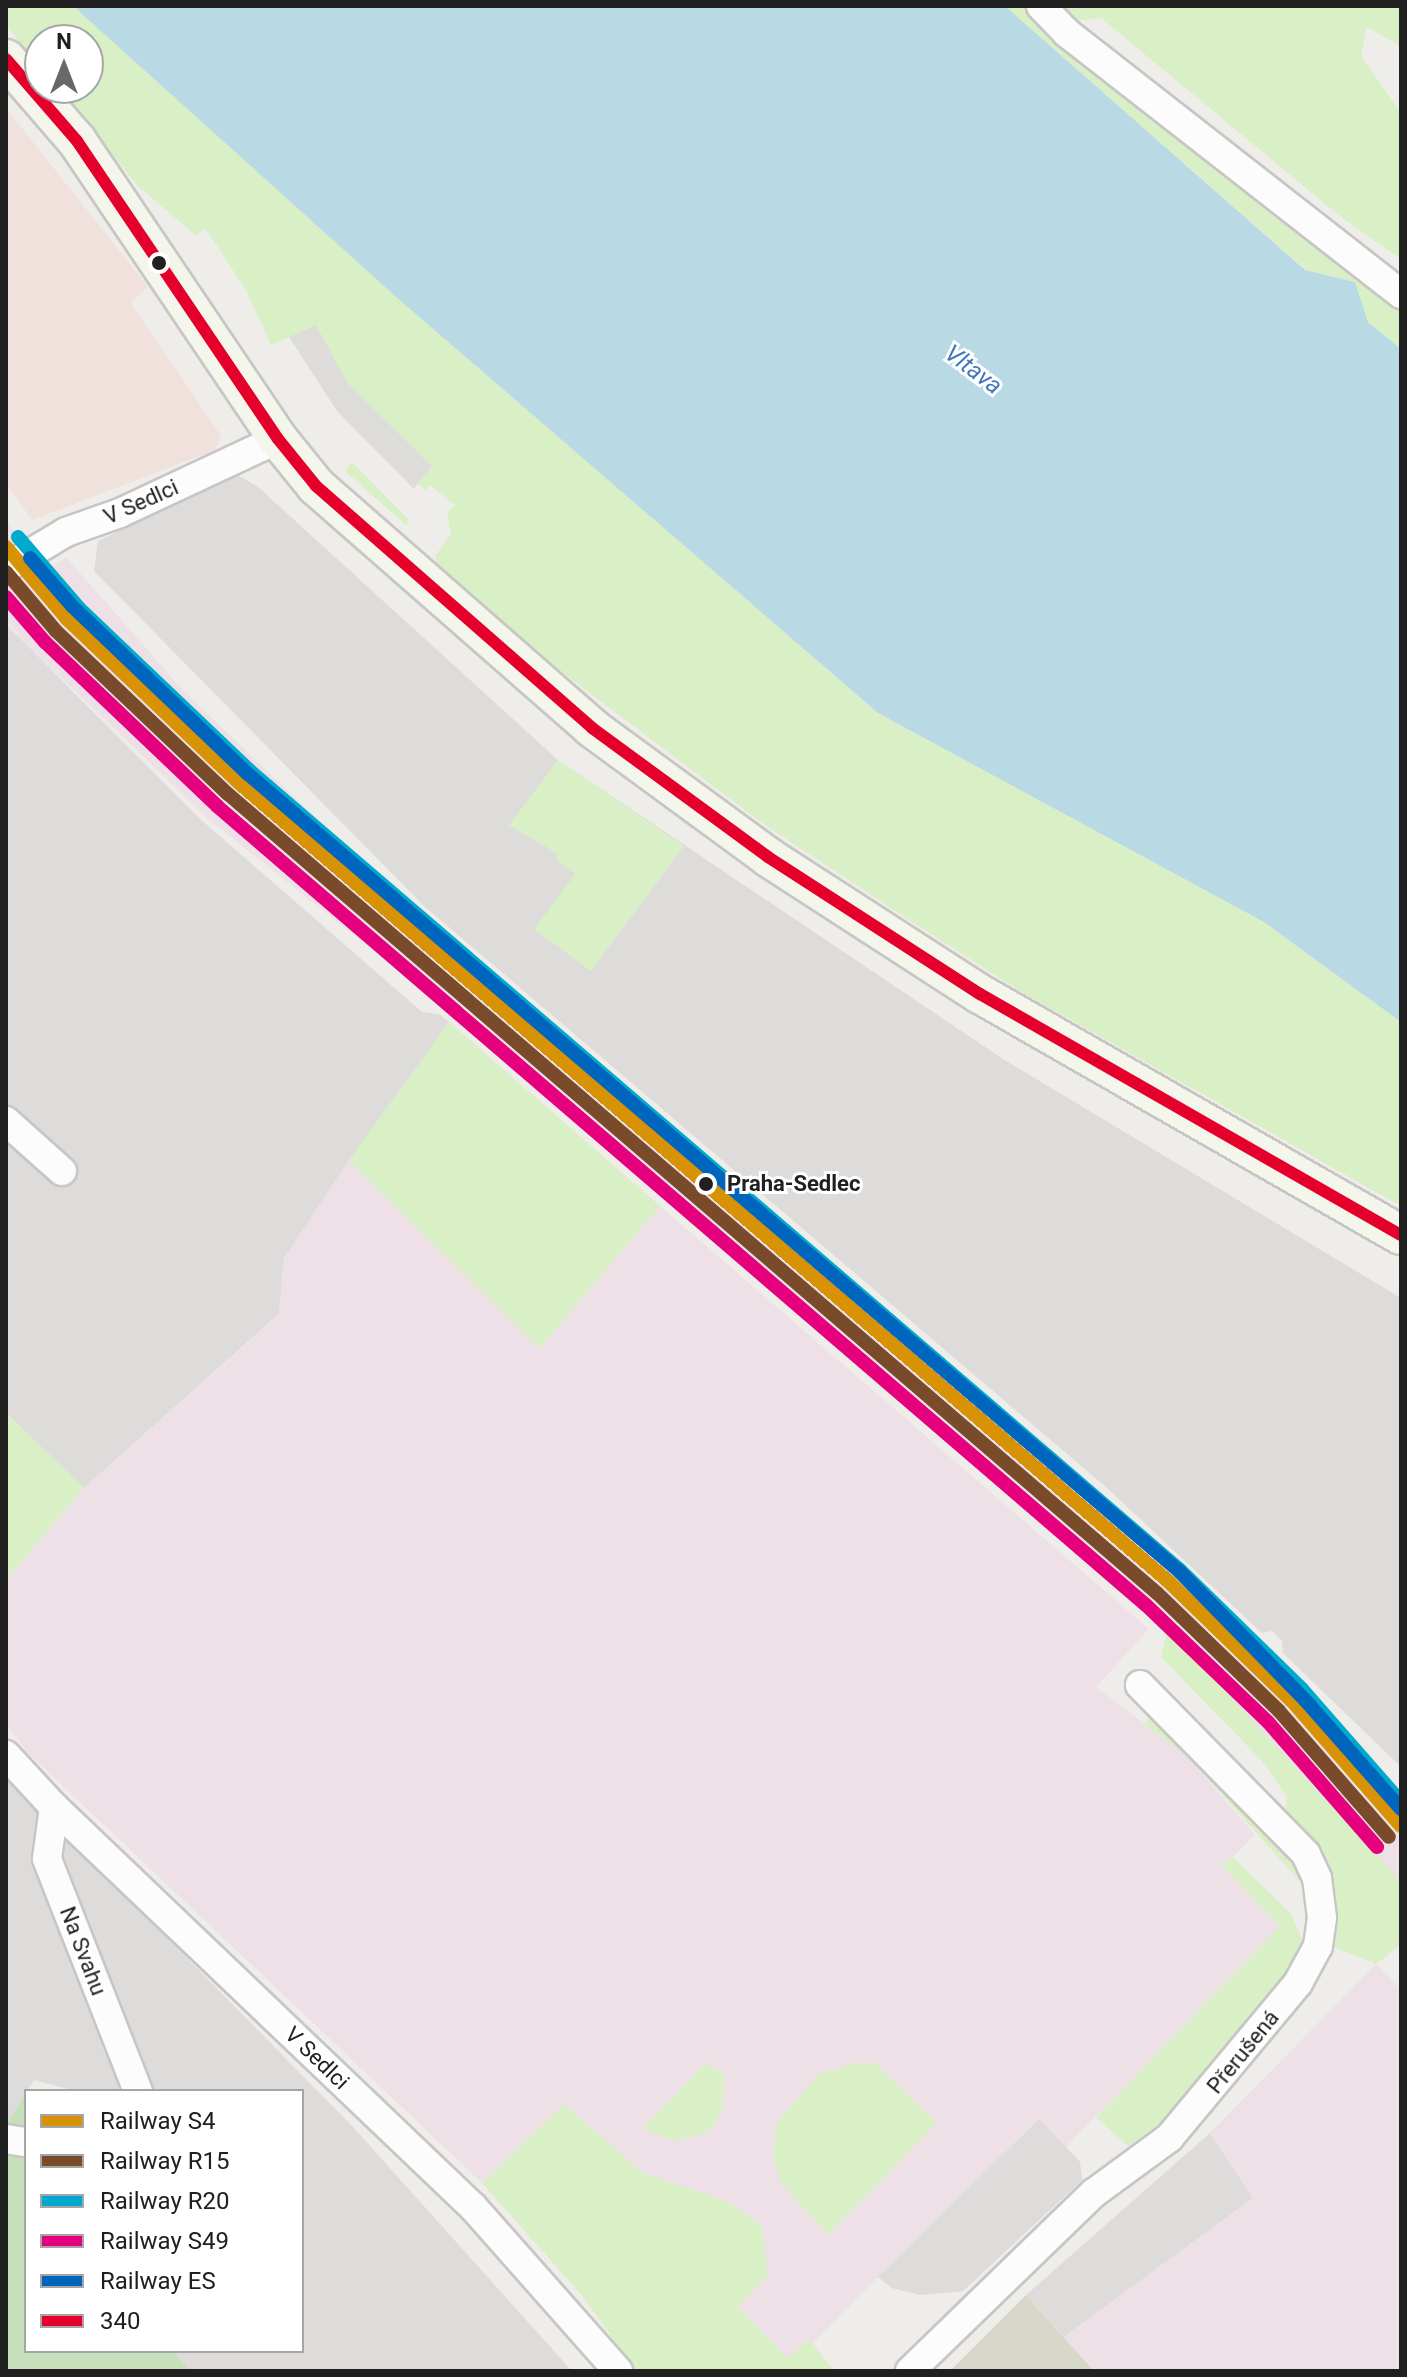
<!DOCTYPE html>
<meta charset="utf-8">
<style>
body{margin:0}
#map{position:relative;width:1407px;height:2377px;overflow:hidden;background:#efede9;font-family:Roboto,sans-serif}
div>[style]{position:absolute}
.residential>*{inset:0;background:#dedcda}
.commercial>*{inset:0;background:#f1e1dd}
.industrial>*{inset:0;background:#ede1e7}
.religious>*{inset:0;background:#dddcda}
.construction>*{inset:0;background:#d8d8ca}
.grass>*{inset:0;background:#d9efc5}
.forest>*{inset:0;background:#c6e0bc}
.water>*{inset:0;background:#b9d9e5}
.roads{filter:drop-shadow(2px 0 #c7c6c5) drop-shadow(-2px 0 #c7c6c5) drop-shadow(0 2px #c7c6c5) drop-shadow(0 -2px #c7c6c5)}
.street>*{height:28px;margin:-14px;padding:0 14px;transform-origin:14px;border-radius:14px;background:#fdfcfc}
.secondary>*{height:38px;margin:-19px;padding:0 19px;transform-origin:19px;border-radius:19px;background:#f4f5eb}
.bus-1>*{height:12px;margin:-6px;padding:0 6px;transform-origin:6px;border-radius:6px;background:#e4002b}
.rail-1>*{height:14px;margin:-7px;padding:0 7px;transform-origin:7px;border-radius:7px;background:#d79205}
.rail-2>*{height:14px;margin:-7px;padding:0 7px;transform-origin:7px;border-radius:7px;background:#7a4b2a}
.rail-3>*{height:14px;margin:-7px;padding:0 7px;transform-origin:7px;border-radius:7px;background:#00a9ce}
.rail-4>*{height:14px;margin:-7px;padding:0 7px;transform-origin:7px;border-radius:7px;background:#e5007d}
.rail-5>*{height:14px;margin:-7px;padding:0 7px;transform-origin:7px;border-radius:7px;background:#0065bd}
.dots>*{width:22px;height:22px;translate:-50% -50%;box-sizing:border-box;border:4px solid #fff;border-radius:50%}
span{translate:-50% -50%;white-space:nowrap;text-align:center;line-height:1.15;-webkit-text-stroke:6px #fff;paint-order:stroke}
.street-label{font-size:22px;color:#202020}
.stop-label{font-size:22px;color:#202020;font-weight:700}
.left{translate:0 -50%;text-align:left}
.water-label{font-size:24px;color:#4277ba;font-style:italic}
.frame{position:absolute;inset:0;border:8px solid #202020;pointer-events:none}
.legend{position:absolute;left:24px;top:2089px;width:280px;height:264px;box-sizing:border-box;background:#fff;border:2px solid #a6a6a6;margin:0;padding:10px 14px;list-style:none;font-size:24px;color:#202020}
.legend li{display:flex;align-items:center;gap:16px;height:40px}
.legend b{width:40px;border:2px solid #a6a6a6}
.north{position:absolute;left:24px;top:24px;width:80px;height:80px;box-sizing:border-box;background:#fff;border:2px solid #a6a6a6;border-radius:50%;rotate:0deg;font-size:22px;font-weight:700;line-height:32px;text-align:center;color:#202020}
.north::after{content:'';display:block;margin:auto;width:28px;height:36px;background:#686866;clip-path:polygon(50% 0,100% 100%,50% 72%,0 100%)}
</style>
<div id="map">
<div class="residential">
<div style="clip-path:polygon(236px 474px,258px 487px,558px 760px,1003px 1059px,1401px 1298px,1401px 1767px,1283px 1653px,1282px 1641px,1272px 1631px,1262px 1633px,1107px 1488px,424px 906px,94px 571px,98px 541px)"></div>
<div style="clip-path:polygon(6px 624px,199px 818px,422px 1012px,439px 1014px,449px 1022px,284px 1258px,279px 1314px,84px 1488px,6px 1413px)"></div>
<div style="clip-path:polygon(6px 1774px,352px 2126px,572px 2371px,191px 2371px,173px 2351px,302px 2351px,302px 2091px,75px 2091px,34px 2080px,6px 2125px)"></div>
<div style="clip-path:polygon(1210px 2133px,1253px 2198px,1064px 2337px,1026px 2295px)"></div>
</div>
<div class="commercial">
<div style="clip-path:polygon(6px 108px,148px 287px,131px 303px,221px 436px,215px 450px,32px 520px,6px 483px)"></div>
</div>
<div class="industrial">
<div style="clip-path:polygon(6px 522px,48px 570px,66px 557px,182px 689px,392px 891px,387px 897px,1093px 1502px,1101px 1495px,1192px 1580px,1401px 1793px,1401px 1901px,1164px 1644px,1168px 1630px,1115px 1582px,1121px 1576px,421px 977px,414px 983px,208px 819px,29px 647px,6px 621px)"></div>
<div style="clip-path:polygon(349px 1160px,539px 1349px,660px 1206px,1149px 1629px,1096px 1687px,1189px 1758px,1255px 1835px,1222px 1867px,1280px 1926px,1066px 2147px,1080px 2162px,1082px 2180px,963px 2291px,921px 2295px,892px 2288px,878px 2277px,813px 2343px,834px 2371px,637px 2371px,581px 2294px,482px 2183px,26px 1751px,6px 1723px,6px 1580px,84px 1488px,279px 1315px,284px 1258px)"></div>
<div style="clip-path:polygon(1376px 1964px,1401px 1989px,1401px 2371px,1094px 2371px,1064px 2337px,1253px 2198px,1210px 2133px)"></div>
</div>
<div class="religious">
<div style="clip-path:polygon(316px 324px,347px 382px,432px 466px,414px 489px,337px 411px,289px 337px)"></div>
<div style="clip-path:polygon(1039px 2119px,1080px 2162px,1082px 2180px,963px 2291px,921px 2295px,892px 2288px,878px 2277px)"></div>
</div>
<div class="construction">
<div style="clip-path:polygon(1026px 2295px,1094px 2371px,950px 2371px)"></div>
</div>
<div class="grass">
<div style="clip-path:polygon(6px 6px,73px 6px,395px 296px,878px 713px,1264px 922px,1401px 1022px,1401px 1206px,1023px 993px,912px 922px,762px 823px,529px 647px,437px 565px,435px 556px,451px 534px,447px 512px,455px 506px,430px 485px,425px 491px,418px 483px,432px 466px,347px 382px,316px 325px,271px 345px,246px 290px,206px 229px,195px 235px,137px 185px,58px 88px,88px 88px,88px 40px,40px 40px,40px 66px,6px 26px)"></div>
<div style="clip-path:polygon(1005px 6px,1033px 6px,1184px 144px,1371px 279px,1401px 308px,1401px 349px,1368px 322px,1355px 282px,1306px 270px)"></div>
<div style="clip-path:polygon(1057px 6px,1401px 6px,1401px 47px,1367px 27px,1361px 56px,1401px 113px,1401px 259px,1341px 217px,1101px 18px,1075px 21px)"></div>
<div style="clip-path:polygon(352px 462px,408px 519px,407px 526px,345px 471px)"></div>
<div style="clip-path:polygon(558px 760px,684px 846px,591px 971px,534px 929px,575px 874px,556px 859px,558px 854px,509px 825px)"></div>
<div style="clip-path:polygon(449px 1022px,660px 1206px,539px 1349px,349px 1160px)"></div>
<div style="clip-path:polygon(6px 1413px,84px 1488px,6px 1580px)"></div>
<div style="clip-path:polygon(1168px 1630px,1401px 1881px,1401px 1945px,1376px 1964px,1333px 1947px,1332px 1908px,1319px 1850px,1285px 1811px,1287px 1796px,1261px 1760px,1161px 1657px)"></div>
<div style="clip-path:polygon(1152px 1716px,1294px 1859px,1306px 1888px,1189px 1758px,1144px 1724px)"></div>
<div style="clip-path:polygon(1232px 1856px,1291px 1914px,1305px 1947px,1229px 2054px,1159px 2124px,1128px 2146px,1096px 2117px,1280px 1926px,1222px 1866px)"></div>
<div style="clip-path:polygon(862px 2062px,876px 2064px,937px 2123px,828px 2235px,780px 2181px,773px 2154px,777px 2122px,820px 2074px)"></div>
<div style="clip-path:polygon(706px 2063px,716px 2071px,719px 2068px,724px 2076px,723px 2108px,714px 2125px,703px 2134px,672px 2141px,643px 2128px)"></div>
<div style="clip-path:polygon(564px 2104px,643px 2173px,729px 2202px,756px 2221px,762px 2228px,768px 2276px,738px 2307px,788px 2358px,809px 2339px,834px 2371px,637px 2371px,581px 2294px,482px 2183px)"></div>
</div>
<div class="forest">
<div style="clip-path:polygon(26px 2092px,26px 2351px,173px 2351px,191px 2371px,6px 2371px,6px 2125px)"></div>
</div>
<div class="water">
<div style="clip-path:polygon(73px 6px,1005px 6px,1305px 270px,1355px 282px,1368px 322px,1401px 349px,1401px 1022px,1264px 922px,878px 713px,395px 296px)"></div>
</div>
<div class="roads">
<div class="street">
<div style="left:1041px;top:6px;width:37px;rotate:46deg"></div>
<div style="left:1067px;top:33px;width:424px;rotate:38deg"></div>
<div style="left:6px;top:568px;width:70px;rotate:-31deg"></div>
<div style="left:66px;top:532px;width:57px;rotate:-19.4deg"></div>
<div style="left:120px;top:513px;width:174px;rotate:-25.1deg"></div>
<div style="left:6px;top:1121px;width:75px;rotate:41.8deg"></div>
<div style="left:6px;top:1755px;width:71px;rotate:47.3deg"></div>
<div style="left:54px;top:1807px;width:579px;rotate:43.67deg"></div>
<div style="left:473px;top:2207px;width:219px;rotate:48.5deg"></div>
<div style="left:54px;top:1807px;width:52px;rotate:97.7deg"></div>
<div style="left:47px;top:1859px;width:249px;rotate:68.6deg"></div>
<div style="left:6px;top:2139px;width:20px;rotate:9deg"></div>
<div style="left:910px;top:2371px;width:256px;rotate:-44.1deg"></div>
<div style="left:1094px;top:2193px;width:93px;rotate:-36.3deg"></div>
<div style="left:1169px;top:2138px;width:202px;rotate:-50.2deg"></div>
<div style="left:1298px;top:1983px;width:42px;rotate:-61.6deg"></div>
<div style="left:1318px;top:1946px;width:28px;rotate:-82deg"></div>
<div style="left:1322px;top:1918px;width:40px;rotate:-97.1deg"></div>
<div style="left:1317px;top:1878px;width:26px;rotate:-115deg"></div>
<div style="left:1306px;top:1854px;width:237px;rotate:-134.5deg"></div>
</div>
<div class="secondary">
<div style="left:6px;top:59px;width:108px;rotate:49.1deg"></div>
<div style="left:77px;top:141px;width:359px;rotate:56deg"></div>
<div style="left:278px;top:439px;width:60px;rotate:51deg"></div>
<div style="left:316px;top:486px;width:367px;rotate:41.2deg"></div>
<div style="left:592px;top:728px;width:218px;rotate:36.2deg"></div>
<div style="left:768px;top:857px;width:252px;rotate:32.9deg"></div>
<div style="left:980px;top:994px;width:485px;rotate:29.8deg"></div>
</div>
</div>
<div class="bus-1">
<div style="left:6px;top:59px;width:108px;rotate:49.1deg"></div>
<div style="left:77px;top:141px;width:359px;rotate:56deg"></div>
<div style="left:278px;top:439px;width:60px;rotate:51deg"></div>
<div style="left:316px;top:486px;width:367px;rotate:41.2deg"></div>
<div style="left:592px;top:728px;width:218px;rotate:36.2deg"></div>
<div style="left:768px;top:857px;width:252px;rotate:32.9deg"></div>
<div style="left:980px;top:994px;width:485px;rotate:29.8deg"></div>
</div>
<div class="rail-1">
<div style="left:6px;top:547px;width:94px;rotate:49.7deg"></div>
<div style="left:67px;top:619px;width:236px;rotate:43.6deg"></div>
<div style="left:238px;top:782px;width:1226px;rotate:40.67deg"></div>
<div style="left:1168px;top:1581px;width:171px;rotate:44.1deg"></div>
<div style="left:1291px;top:1700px;width:167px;rotate:48.9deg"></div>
</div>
<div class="rail-2">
<div style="left:6px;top:572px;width:77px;rotate:49.7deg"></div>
<div style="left:56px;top:631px;width:237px;rotate:43.5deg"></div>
<div style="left:228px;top:794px;width:1225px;rotate:40.7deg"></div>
<div style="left:1157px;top:1593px;width:170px;rotate:44deg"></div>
<div style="left:1279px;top:1711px;width:167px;rotate:48.9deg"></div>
</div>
<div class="rail-3">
<div style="left:18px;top:537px;width:94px;rotate:49.3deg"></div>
<div style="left:79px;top:608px;width:235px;rotate:43.6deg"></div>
<div style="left:249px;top:770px;width:1226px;rotate:40.67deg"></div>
<div style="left:1179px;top:1569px;width:172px;rotate:44.3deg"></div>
<div style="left:1302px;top:1689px;width:150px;rotate:48.8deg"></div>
</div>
<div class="rail-4">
<div style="left:6px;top:597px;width:60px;rotate:49.1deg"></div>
<div style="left:45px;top:642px;width:238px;rotate:43.6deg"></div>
<div style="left:217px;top:806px;width:1225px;rotate:40.7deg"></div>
<div style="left:1146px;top:1605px;width:169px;rotate:43.8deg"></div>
<div style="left:1268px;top:1722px;width:166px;rotate:48.9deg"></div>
</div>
<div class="rail-5">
<div style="left:30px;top:558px;width:64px;rotate:48.8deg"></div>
<div style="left:72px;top:606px;width:243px;rotate:43.7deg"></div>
<div style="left:248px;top:774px;width:1227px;rotate:40.57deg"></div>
<div style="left:1180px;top:1572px;width:179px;rotate:45.7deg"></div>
<div style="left:1305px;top:1700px;width:145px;rotate:48.6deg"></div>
</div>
<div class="dots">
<div style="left:159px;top:263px;background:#202020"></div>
<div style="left:706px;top:1184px;background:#202020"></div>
</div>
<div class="street-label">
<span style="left:141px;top:502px;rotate:-24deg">V Sedlci</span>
<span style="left:83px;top:1951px;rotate:69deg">Na Svahu</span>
<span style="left:1243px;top:2052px;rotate:-51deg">Přerušená</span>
<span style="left:317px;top:2058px;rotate:44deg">V Sedlci</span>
</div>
<div class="stop-label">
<span class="left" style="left:727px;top:1184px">Praha-Sedlec</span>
</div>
<div class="water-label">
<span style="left:973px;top:370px;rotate:37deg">Vltava</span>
</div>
<div class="frame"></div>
<ul class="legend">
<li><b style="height:10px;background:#d79205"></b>Railway S4</li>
<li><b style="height:10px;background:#7a4b2a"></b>Railway R15</li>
<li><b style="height:10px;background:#00a9ce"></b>Railway R20</li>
<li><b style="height:10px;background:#e5007d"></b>Railway S49</li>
<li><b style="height:10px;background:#0065bd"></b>Railway ES</li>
<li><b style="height:10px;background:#e4002b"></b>340</li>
</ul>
<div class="north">N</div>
</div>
